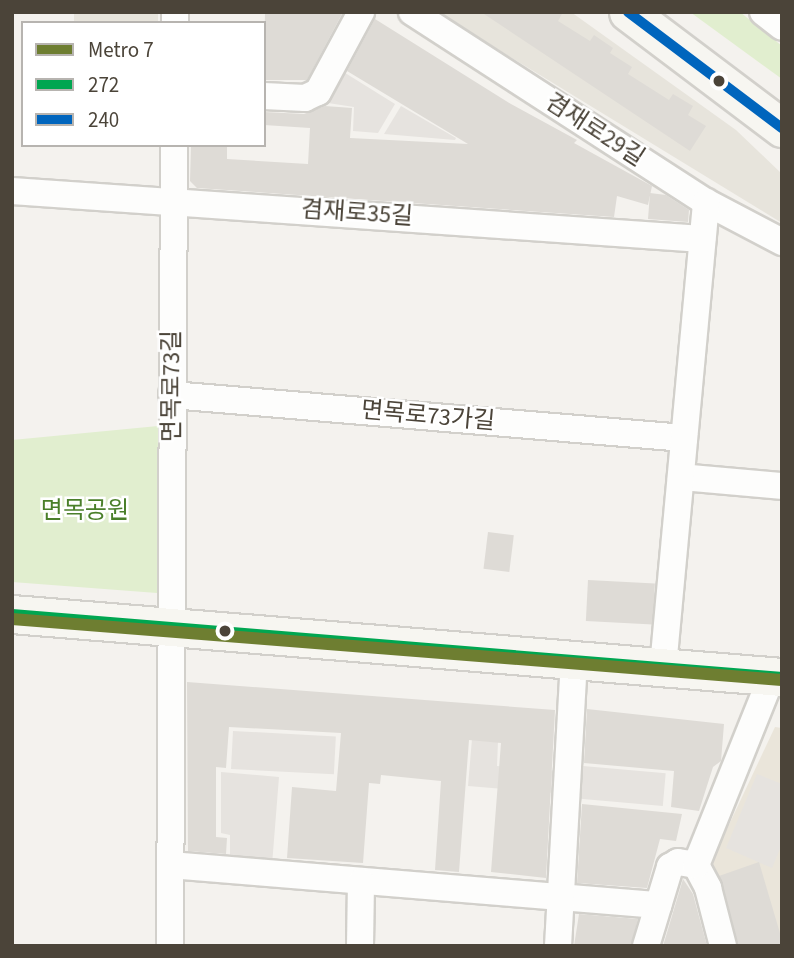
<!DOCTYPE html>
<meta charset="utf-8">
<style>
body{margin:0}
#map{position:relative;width:794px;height:958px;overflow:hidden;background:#f4f2ee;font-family:"Source Sans 3","Noto Sans KR",sans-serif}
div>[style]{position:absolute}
.residential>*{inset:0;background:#e7e4dc;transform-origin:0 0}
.education>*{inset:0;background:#eae5da}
.green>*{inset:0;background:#e1eecf}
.parking>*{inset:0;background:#e6e3df;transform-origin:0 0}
.building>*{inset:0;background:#dedbd6;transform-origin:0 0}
.roads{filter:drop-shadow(2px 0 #d2d0cb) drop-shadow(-2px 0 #d2d0cb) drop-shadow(0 2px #d2d0cb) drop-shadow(0 -2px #d2d0cb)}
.minor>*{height:26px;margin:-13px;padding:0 13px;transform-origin:13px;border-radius:13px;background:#fdfdfc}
.secondary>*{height:37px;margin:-18.5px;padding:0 18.5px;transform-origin:18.5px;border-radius:18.5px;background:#f7f6f1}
.bus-1>*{height:10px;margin:-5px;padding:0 5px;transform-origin:5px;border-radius:5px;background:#00a651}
.bus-2>*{height:10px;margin:-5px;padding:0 5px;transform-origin:5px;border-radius:5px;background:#0065bd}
.metro-1>*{height:12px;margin:-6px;padding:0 6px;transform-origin:6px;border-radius:6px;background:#6e7e31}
.dots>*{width:19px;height:19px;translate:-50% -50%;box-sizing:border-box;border:4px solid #fff;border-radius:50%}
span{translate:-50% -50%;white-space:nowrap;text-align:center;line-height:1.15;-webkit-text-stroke:5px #fff;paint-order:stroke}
.street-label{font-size:24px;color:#4b4439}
.park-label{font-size:24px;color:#4a7f2a}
.frame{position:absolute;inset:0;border:14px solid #4b4439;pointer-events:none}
.legend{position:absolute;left:21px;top:21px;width:245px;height:126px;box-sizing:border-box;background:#fff;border:2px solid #b7b4b0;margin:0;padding:9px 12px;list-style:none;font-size:21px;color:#4b4439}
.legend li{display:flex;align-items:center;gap:14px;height:35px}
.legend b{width:35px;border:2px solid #b7b4b0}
</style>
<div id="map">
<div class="residential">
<div style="left:74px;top:12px;width:84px;height:11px"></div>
<div style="clip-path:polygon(437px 12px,571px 12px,736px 130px,782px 174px,782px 223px)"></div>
</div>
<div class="education">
<div style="clip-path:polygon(775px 727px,782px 728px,782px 946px,730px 946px,710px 865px)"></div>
</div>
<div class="green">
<div style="clip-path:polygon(690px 12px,740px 12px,782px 46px,782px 79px)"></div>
<div style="clip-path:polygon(158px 426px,157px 593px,12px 582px,12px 440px)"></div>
</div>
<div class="parking">
<div style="clip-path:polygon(342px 71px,395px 104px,378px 133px,353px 131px,354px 107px,328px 103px)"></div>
<div style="clip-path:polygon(401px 106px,456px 138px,455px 140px,384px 134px)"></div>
<div style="left:233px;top:731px;width:103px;height:38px;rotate:3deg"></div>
<div style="clip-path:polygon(472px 739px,498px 741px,497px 766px,557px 771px,555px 793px,468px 786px)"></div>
<div style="left:583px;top:766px;width:83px;height:33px;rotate:5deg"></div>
<div style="clip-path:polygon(221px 772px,279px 777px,272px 865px,230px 863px,230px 835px,221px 833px)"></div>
<div style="clip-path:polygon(757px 774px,782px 784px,782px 844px,772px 868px,726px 848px)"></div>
</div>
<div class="building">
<div style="clip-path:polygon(265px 12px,343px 12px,307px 80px,264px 80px)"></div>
<div style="clip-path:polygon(481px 12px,563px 12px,558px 21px,590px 41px,594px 35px,613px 48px,610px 53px,632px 67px,628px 74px,669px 100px,673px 94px,693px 106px,688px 115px,706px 126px,690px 151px)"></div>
<div style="clip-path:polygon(375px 19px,511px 104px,577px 140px,574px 143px,652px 186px,648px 205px,617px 196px,614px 217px,197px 188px,190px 181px,191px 145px,227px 145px,227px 159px,308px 164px,310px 128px,264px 125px,264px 112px,304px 114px,325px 106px,352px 108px,350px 138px,468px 144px,347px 71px)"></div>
<div style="clip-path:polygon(650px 193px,666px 195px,689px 210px,688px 222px,648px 219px)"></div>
<div style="left:488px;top:532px;width:26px;height:37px;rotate:7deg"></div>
<div style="left:588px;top:580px;width:67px;height:41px;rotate:3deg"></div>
<div style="clip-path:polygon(187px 682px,555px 710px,546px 878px,491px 872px,501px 743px,469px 740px,459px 872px,435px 870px,441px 781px,381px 775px,380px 784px,369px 783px,363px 863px,287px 858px,292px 787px,336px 791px,341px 733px,229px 727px,226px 768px,216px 767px,216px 837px,227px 838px,226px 854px,188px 851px)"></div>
<div style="clip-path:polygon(587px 709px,724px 724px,721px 761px,713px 767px,699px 811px,671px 807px,674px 771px,584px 763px)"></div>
<div style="clip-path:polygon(582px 804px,682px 814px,676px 841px,660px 839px,647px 888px,577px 883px)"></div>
<div style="clip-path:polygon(759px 862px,782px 940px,782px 946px,738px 946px,719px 876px)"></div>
<div style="clip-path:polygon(683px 879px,693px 894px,707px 946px,663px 946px)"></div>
<div style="clip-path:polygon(579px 914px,638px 919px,631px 946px,574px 946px)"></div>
</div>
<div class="roads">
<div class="minor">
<div style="left:175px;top:12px;width:11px;rotate:90deg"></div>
<div style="left:412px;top:12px;width:350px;rotate:32.9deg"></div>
<div style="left:706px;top:202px;width:86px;rotate:27.8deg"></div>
<div style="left:763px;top:12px;width:24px;rotate:38deg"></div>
<div style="left:264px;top:96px;width:41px;rotate:2.8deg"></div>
<div style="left:305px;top:98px;width:14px;rotate:-25deg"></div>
<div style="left:318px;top:92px;width:91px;rotate:-61.7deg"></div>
<div style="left:12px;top:191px;width:692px;rotate:3.98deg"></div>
<div style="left:172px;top:395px;width:514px;rotate:4.8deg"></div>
<div style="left:681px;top:477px;width:101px;rotate:5.1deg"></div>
<div style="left:663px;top:667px;width:467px;rotate:-84.7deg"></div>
<div style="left:170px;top:865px;width:490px;rotate:4.7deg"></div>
<div style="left:696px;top:865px;width:26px;rotate:62deg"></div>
<div style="left:708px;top:888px;width:60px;rotate:75.5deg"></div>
<div style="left:170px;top:946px;width:801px;rotate:-89.71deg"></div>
<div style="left:360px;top:946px;width:64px;rotate:-89.1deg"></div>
<div style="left:558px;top:946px;width:287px;rotate:-86.8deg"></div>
<div style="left:646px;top:946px;width:83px;rotate:-73.1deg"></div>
<div style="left:670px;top:867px;width:9px;rotate:-32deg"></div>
<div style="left:678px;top:862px;width:18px;rotate:9deg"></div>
<div style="left:696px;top:865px;width:204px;rotate:-68.1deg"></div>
</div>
<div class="secondary">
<div style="left:628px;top:12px;width:193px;rotate:37deg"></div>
<div style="left:12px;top:614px;width:773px;rotate:4.68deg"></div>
</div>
</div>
<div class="bus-1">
<div style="left:12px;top:614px;width:773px;rotate:4.68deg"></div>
</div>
<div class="bus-2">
<div style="left:628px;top:12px;width:193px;rotate:37deg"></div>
</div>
<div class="metro-1">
<div style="left:12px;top:619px;width:772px;rotate:4.53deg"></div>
</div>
<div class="dots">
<div style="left:719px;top:81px;background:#4b4439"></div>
<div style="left:225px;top:631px;background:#4b4439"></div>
</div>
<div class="street-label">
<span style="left:595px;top:130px;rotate:33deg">겸재로29길</span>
<span style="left:357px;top:213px;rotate:4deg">겸재로35길</span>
<span style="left:172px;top:386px;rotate:-90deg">면목로73길</span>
<span style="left:428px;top:416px;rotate:5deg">면목로73가길</span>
</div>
<div class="park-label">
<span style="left:85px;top:511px">면목공원</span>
</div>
<div class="frame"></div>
<ul class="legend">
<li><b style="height:9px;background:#6e7e31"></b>Metro 7</li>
<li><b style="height:9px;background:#00a651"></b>272</li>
<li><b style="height:9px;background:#0065bd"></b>240</li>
</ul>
</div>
